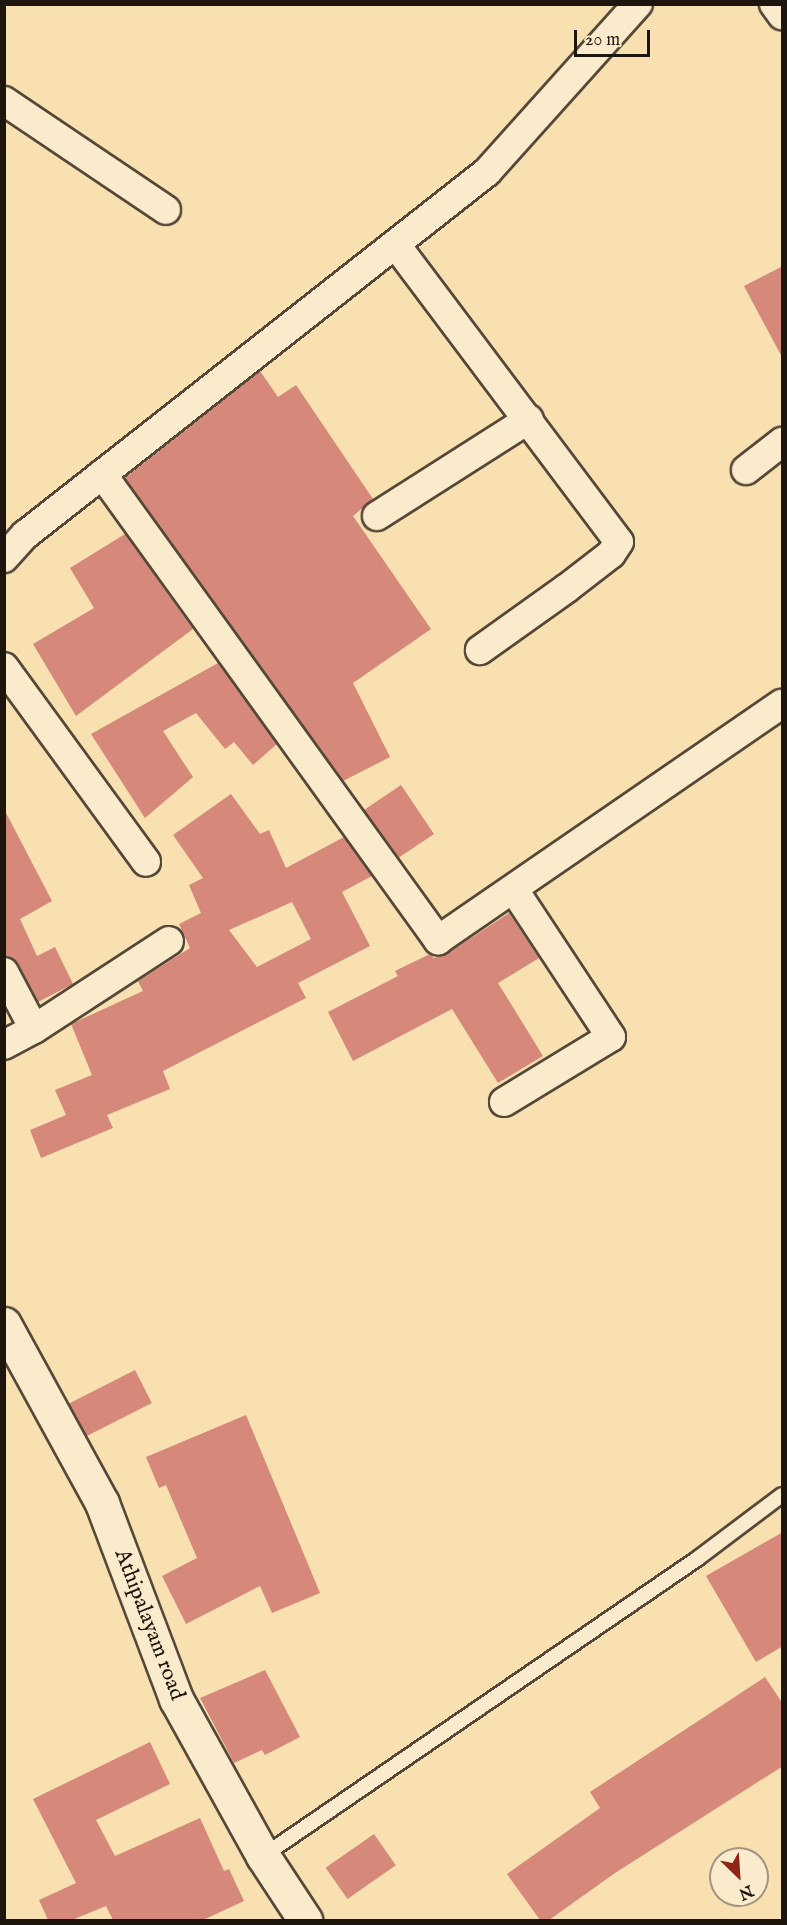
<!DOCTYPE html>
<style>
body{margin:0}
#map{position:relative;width:787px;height:1925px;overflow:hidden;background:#f8e0b1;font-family:"IM FELL English",serif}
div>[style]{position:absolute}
.building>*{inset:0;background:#d6887a;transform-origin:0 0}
.roads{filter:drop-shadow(2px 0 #554838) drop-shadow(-2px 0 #554838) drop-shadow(0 2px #554838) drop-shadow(0 -2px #554838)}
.service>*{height:14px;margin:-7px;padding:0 7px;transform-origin:7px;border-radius:7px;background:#faebcc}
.minor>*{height:28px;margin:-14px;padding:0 14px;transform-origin:14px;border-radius:14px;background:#faebcc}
.tertiary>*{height:33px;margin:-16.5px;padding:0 16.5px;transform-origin:16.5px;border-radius:16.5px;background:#faebcc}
span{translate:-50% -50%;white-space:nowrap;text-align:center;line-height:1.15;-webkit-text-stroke:4.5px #faebcc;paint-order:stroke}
.street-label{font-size:22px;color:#1f150f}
.frame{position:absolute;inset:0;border:6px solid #1f150f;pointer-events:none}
.north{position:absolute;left:709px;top:1847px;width:60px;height:60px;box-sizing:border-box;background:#faebcc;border:2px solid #a29580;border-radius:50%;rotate:155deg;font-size:16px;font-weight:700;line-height:24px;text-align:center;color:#1f150f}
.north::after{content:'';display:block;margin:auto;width:21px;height:27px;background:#8f2418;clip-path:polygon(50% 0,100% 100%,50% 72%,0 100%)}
.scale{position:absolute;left:574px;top:30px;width:76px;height:27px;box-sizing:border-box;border:3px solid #1f150f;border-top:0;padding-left:8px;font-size:18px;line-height:21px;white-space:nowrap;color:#1f150f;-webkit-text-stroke:4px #faebcc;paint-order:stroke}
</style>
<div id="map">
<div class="building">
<div style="clip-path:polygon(783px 266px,783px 359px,744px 286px)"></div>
<div style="clip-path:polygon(260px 371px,278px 397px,296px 385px,373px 499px,353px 516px,431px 629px,353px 683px,390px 757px,343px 781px,125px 478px)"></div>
<div style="clip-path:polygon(125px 534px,193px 629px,76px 716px,33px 644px,94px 608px,70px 568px)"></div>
<div style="clip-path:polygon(218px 663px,277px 744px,253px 765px,234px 742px,225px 749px,196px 713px,163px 731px,193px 777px,145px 818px,91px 734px)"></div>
<div style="left:401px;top:785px;width:59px;height:45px;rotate:56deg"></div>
<div style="clip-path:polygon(evenodd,231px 794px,260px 834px,269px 830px,286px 868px,344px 837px,372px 876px,342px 892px,370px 946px,298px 983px,306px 998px,163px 1071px,170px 1089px,107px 1115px,113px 1128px,41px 1158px,30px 1130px,66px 1115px,55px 1090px,92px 1075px,71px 1024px,143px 991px,138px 981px,190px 948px,179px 924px,201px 913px,189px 885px,203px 878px,173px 835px,231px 794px,292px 902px,311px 939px,257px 967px,229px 930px,292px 902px)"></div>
<div style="clip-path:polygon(4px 809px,52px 901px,20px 919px,37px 956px,55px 947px,73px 984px,38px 1002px,18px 964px,4px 956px)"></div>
<div style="clip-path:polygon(509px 913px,539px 958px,498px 983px,543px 1056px,498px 1083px,452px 1009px,353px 1061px,328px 1012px,398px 976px,395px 971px,430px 954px,434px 958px,447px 954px)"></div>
<div style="left:135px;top:1370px;width:37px;height:74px;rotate:63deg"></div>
<div style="clip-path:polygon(246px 1415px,320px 1593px,272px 1613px,260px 1586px,186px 1624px,162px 1576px,197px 1558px,166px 1485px,159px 1488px,146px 1457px)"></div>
<div style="clip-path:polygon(783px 1532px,783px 1646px,756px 1662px,706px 1576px)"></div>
<div style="clip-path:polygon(265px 1670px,300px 1737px,265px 1755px,262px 1750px,234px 1763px,200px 1698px)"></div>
<div style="clip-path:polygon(765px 1677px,783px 1704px,783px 1766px,615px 1873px,549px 1920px,540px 1920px,507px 1874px,600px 1808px,590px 1792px)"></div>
<div style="clip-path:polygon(150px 1742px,170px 1784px,96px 1820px,115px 1856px,200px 1818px,224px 1871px,229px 1869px,244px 1901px,203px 1920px,113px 1920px,106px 1906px,72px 1920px,48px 1920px,39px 1900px,76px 1883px,33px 1799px)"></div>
<div style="left:374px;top:1834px;width:38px;height:59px;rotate:55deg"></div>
</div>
<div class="roads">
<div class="service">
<div style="left:263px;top:1856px;width:526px;rotate:-34.39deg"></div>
<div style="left:697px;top:1559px;width:106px;rotate:-37deg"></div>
</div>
<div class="minor">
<div style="left:774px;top:4px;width:14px;rotate:54deg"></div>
<div style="left:4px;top:101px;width:195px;rotate:33.9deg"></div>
<div style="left:396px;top:245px;width:371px;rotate:53.1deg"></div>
<div style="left:619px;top:542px;width:14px;rotate:124deg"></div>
<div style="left:611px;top:554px;width:56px;rotate:142.3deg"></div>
<div style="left:567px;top:588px;width:107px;rotate:144.5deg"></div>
<div style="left:746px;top:470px;width:46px;rotate:-37.9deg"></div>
<div style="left:102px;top:474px;width:575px;rotate:54.21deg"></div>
<div style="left:438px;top:940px;width:417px;rotate:-34.5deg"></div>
<div style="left:377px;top:516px;width:180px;rotate:-32.5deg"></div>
<div style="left:4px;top:558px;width:31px;rotate:-48deg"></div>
<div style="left:25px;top:535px;width:588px;rotate:-38.16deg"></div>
<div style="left:487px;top:172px;width:226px;rotate:-48.1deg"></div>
<div style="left:4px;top:667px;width:241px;rotate:53.9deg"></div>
<div style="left:4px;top:972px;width:64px;rotate:62.2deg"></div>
<div style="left:34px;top:1029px;width:34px;rotate:152deg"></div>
<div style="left:34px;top:1029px;width:161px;rotate:-33.1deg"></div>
<div style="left:504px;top:1102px;width:125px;rotate:-31.3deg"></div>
<div style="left:611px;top:1037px;width:176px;rotate:-123.4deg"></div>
</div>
<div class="tertiary">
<div style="left:4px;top:1324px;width:204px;rotate:61.3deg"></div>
<div style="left:102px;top:1503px;width:210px;rotate:69.3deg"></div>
<div style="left:176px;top:1699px;width:179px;rotate:61deg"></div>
<div style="left:263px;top:1856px;width:77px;rotate:56.7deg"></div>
</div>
</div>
<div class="street-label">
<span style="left:149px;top:1625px;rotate:69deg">Athipalayam road</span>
</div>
<div class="frame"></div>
<div class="north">N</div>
<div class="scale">20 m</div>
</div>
